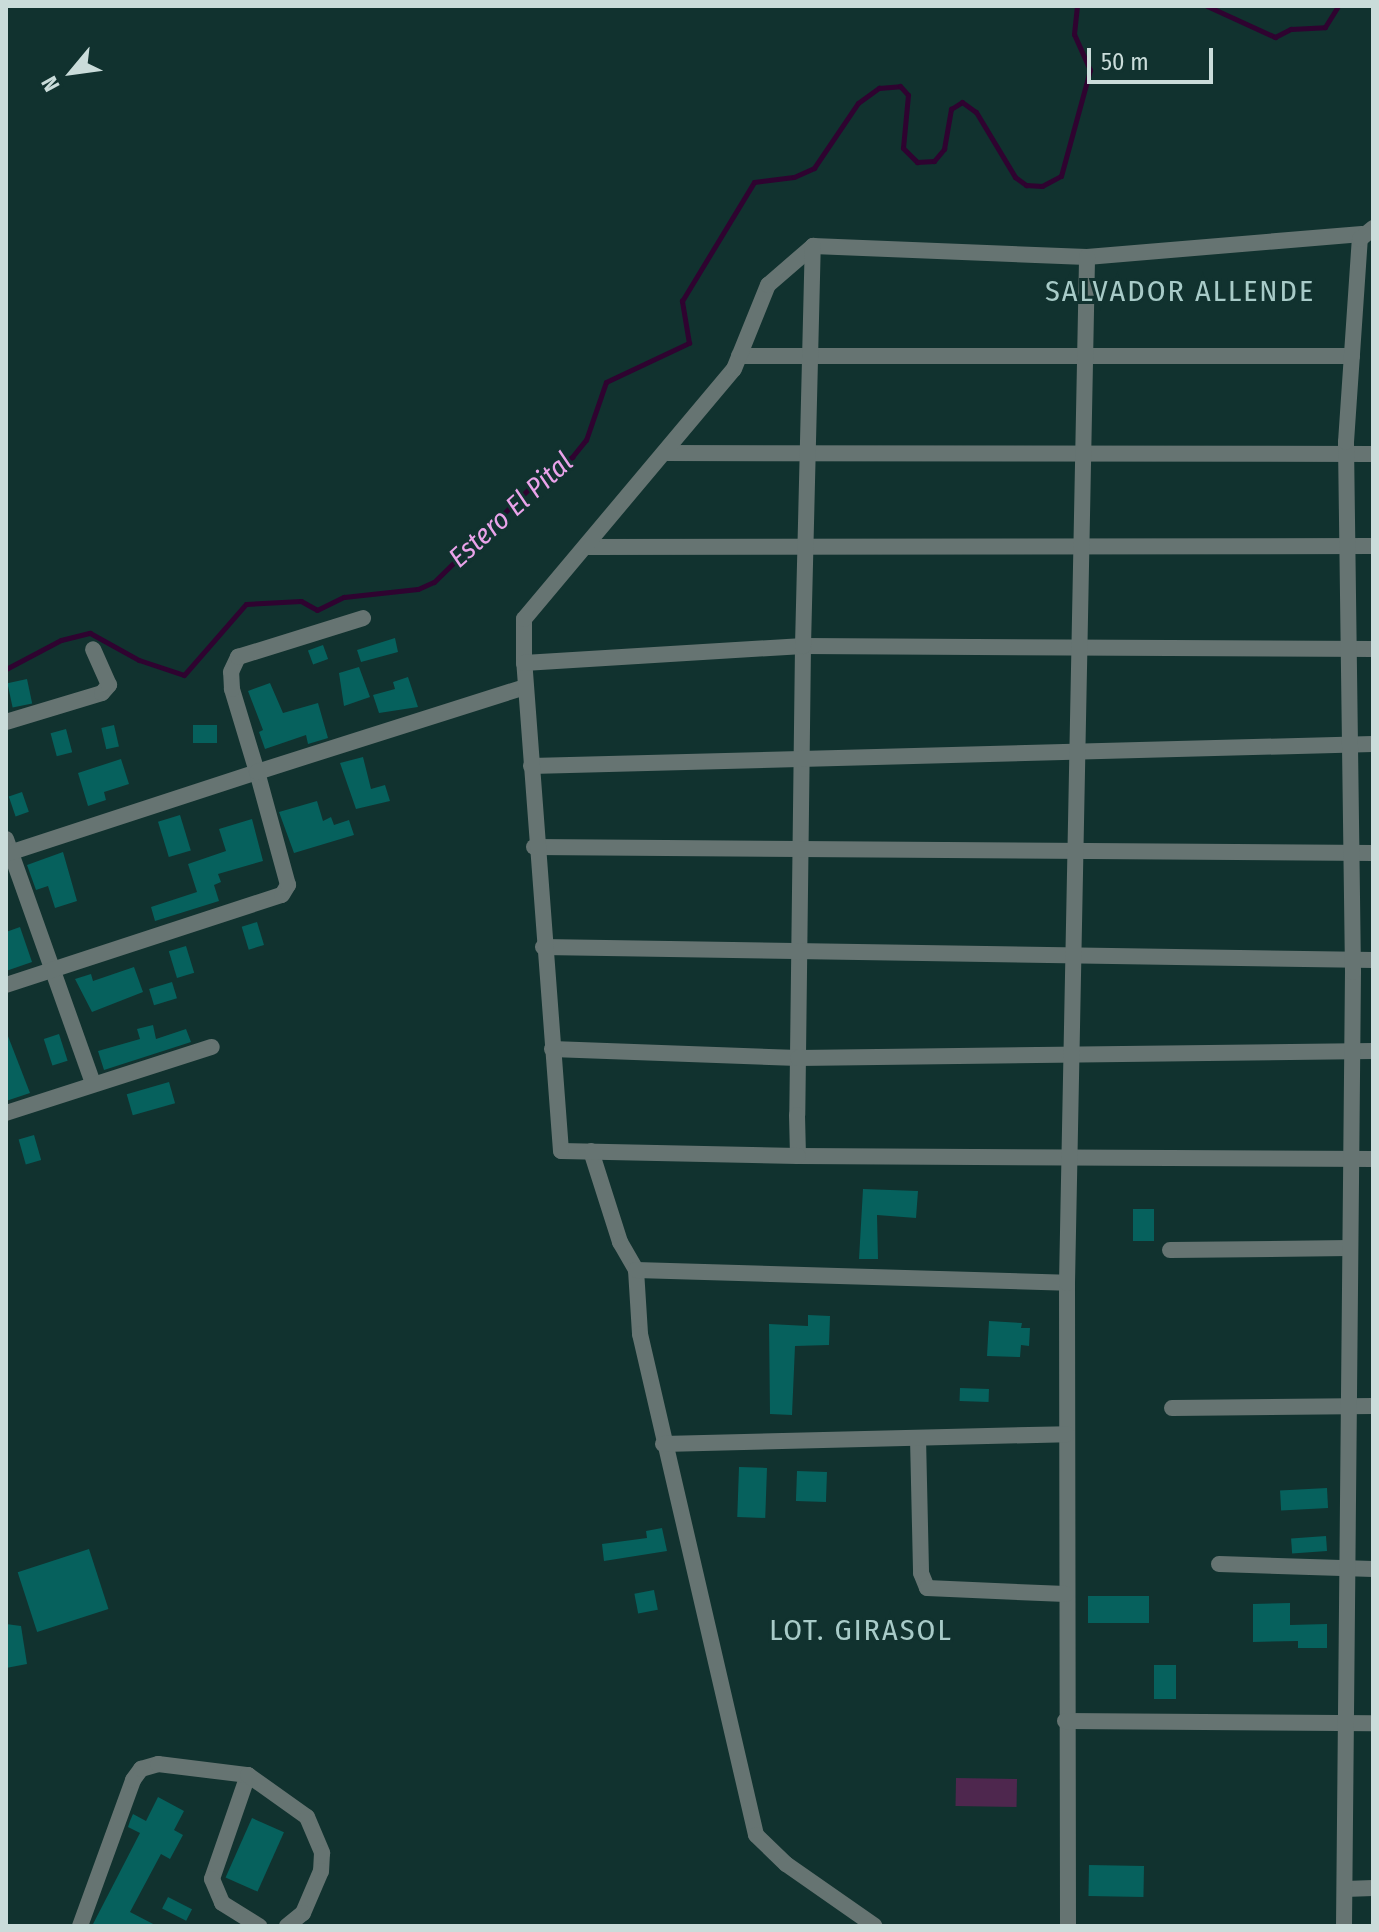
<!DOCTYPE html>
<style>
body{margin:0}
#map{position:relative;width:1379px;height:1932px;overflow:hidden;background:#11322f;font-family:"Fira Sans Condensed",sans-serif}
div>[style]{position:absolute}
.green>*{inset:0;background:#4e274e;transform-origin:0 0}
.stream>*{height:5px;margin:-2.5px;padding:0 2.5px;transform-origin:2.5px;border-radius:2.5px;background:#2f0330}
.building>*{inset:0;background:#06615d;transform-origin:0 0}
.minor>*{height:16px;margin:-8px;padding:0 8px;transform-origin:8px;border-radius:8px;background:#667472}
span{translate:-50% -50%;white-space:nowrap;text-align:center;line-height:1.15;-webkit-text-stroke:6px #11322f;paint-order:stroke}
.water-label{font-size:28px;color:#eaa3ea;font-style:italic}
.quarter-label{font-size:30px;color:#a8cbc8;letter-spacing:2px}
.frame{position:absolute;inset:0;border:8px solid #cadcda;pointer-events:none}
.north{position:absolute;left:32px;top:32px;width:80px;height:80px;-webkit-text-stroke:6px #11322f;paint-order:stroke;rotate:241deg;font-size:22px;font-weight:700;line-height:32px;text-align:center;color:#cadcda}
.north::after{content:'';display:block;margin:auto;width:28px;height:36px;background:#cadcda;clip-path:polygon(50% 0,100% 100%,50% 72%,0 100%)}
.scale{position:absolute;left:1087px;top:48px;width:126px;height:36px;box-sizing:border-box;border:4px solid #cadcda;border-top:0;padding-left:10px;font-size:24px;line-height:28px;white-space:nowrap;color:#cadcda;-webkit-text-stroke:6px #11322f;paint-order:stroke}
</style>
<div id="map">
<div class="green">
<div style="left:956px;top:1778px;width:61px;height:28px;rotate:1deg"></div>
</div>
<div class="stream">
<div style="left:1207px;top:6px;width:75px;rotate:24.5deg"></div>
<div style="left:1275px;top:37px;width:18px;rotate:-27deg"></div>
<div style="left:1291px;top:29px;width:34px;rotate:-3deg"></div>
<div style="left:1325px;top:27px;width:25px;rotate:-58deg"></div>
<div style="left:6px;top:669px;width:62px;rotate:-27.8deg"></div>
<div style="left:61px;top:640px;width:30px;rotate:-14deg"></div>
<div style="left:90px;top:633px;width:56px;rotate:28.9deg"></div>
<div style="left:139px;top:660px;width:47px;rotate:18.4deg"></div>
<div style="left:184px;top:675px;width:94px;rotate:-48.9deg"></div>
<div style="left:246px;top:604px;width:55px;rotate:-3.1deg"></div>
<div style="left:301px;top:601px;width:18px;rotate:29deg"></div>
<div style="left:317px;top:610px;width:30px;rotate:-26deg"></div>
<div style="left:344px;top:597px;width:74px;rotate:-6.2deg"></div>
<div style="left:418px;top:589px;width:17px;rotate:-24deg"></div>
<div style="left:434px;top:582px;width:158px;rotate:-44.5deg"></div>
<div style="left:547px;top:471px;width:29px;rotate:-29deg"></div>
<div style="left:572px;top:457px;width:22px;rotate:-51deg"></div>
<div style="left:586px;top:440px;width:61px;rotate:-71deg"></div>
<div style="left:606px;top:382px;width:92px;rotate:-25.2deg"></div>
<div style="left:689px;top:343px;width:43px;rotate:-99.5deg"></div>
<div style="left:682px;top:301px;width:139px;rotate:-58.8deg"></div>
<div style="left:754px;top:182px;width:40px;rotate:-7.1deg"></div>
<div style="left:794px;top:177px;width:22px;rotate:-24deg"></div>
<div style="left:814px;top:168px;width:78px;rotate:-55.9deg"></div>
<div style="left:858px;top:103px;width:26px;rotate:-36deg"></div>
<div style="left:879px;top:88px;width:21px;rotate:-5deg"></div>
<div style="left:900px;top:86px;width:12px;rotate:48deg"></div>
<div style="left:908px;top:95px;width:53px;rotate:95.4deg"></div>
<div style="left:903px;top:148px;width:20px;rotate:45deg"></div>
<div style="left:917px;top:162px;width:17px;rotate:-3deg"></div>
<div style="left:934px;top:161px;width:16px;rotate:-50deg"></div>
<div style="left:944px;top:149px;width:41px;rotate:-80.1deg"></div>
<div style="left:951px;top:109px;width:13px;rotate:-32deg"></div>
<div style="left:962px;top:102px;width:17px;rotate:36deg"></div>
<div style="left:976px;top:112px;width:76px;rotate:59deg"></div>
<div style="left:1015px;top:177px;width:14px;rotate:36deg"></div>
<div style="left:1026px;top:185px;width:16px;rotate:4deg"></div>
<div style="left:1042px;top:186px;width:21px;rotate:-28deg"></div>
<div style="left:1061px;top:176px;width:110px;rotate:-74.7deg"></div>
<div style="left:1090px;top:70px;width:39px;rotate:-114deg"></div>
<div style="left:1074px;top:34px;width:28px;rotate:-84deg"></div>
</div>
<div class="building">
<div style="clip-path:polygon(395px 638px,398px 652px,361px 662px,357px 650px)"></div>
<div style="left:323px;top:645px;width:15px;height:16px;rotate:70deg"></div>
<div style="clip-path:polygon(359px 667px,370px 697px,344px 706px,339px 673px)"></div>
<div style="clip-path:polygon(408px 677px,418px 707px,379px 713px,373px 695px,395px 689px,393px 682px)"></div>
<div style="left:27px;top:679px;width:25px;height:20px;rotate:78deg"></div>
<div style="clip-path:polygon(270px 683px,283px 713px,318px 703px,328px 738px,308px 744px,306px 735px,265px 749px,259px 732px,263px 730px,248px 691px)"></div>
<div style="left:114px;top:725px;width:22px;height:13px;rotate:77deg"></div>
<div style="left:193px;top:725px;width:24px;height:18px"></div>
<div style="left:66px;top:729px;width:24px;height:16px;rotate:75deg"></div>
<div style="clip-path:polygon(363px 757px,371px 789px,385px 785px,390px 801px,356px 809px,340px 763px)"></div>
<div style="clip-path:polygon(121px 759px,129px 784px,104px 792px,106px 800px,88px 806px,78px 773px)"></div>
<div style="left:22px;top:792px;width:21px;height:14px;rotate:71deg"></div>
<div style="clip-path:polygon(317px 801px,323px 821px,331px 817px,334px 825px,349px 820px,354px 835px,294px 853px,279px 812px)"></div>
<div style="left:180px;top:815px;width:37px;height:23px;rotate:73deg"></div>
<div style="clip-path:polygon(252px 819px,263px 861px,218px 874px,221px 882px,214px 885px,219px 901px,155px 921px,151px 907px,197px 892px,188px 864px,226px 851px,219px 829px)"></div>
<div style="clip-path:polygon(63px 852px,77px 901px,55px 908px,48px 886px,36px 890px,27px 865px)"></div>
<div style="left:257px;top:922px;width:24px;height:16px;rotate:73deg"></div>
<div style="clip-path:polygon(20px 927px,32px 962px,6px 971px,6px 932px)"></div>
<div style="left:186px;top:946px;width:28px;height:18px;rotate:73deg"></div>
<div style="clip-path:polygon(134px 967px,143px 992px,92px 1012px,75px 979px,91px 974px,93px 981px)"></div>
<div style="left:172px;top:982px;width:17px;height:24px;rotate:73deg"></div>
<div style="clip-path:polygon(153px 1025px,156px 1039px,186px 1029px,191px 1042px,104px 1070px,98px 1051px,140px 1039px,137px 1029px)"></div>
<div style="clip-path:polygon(6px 1031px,30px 1093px,6px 1101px)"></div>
<div style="left:59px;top:1034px;width:28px;height:16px;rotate:72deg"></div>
<div style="left:169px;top:1082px;width:22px;height:44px;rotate:74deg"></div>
<div style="left:34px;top:1135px;width:26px;height:16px;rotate:74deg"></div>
<div style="clip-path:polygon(863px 1189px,918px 1191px,916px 1218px,877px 1215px,878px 1259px,859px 1259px)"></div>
<div style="left:1133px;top:1209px;width:21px;height:32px"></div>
<div style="clip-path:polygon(808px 1315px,830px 1316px,829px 1345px,795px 1346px,792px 1415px,770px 1414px,769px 1324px,808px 1326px)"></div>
<div style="clip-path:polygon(989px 1321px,1022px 1323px,1021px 1328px,1030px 1328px,1029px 1346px,1021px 1345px,1020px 1357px,987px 1356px)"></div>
<div style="left:960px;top:1388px;width:29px;height:13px;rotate:2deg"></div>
<div style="left:739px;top:1467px;width:28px;height:50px;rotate:2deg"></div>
<div style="left:797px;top:1471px;width:30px;height:30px;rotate:2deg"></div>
<div style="left:1327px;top:1488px;width:20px;height:47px;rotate:87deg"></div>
<div style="clip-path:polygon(662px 1528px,667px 1551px,604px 1561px,602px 1544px,647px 1538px,646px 1531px)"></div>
<div style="left:1326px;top:1536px;width:15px;height:35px;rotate:86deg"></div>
<div style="left:89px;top:1549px;width:63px;height:75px;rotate:72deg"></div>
<div style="left:654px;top:1590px;width:20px;height:20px;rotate:79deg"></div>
<div style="left:1149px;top:1596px;width:27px;height:61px;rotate:90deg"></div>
<div style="clip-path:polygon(1290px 1603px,1290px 1625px,1327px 1624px,1327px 1648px,1298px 1648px,1298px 1641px,1253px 1642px,1253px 1604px)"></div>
<div style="clip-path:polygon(6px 1624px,21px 1626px,27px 1664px,6px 1668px)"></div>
<div style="left:1154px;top:1665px;width:22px;height:34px"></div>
<div style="clip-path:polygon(158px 1797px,184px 1811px,174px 1830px,183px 1835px,170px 1859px,161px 1854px,130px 1912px,157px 1926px,92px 1926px,140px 1833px,128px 1827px,130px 1821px,133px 1814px,146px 1821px)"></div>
<div style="left:252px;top:1818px;width:35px;height:65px;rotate:24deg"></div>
<div style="left:1089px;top:1865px;width:55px;height:31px;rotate:1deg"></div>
<div style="left:168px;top:1897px;width:27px;height:13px;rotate:27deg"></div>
</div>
<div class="minor">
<div style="left:739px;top:356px;width:613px"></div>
<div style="left:664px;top:453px;width:709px;rotate:0.08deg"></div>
<div style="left:585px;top:547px;width:788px;rotate:-0.07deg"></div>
<div style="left:1373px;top:649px;width:570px;rotate:-179.7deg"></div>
<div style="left:803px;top:646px;width:469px;rotate:90.7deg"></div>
<div style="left:797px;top:1115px;width:41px;rotate:88.6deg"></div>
<div style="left:798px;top:1156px;width:575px;rotate:0.3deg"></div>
<div style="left:524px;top:663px;width:44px;rotate:-90deg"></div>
<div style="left:524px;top:619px;width:326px;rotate:-50deg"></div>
<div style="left:734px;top:369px;width:91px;rotate:-68deg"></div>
<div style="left:768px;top:285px;width:60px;rotate:-40.9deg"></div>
<div style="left:813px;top:246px;width:274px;rotate:2.3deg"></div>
<div style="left:1087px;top:257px;width:276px;rotate:-4.8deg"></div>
<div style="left:6px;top:722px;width:100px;rotate:-16.8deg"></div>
<div style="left:102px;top:693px;width:11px;rotate:-49deg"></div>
<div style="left:109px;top:685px;width:39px;rotate:-114deg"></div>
<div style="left:531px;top:766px;width:842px;rotate:-1.5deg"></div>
<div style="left:6px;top:839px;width:260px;rotate:70.4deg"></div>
<div style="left:534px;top:847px;width:839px;rotate:0.41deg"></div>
<div style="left:6px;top:854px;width:264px;rotate:-18.1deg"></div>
<div style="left:257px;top:772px;width:87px;rotate:-106.8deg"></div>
<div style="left:232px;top:689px;width:17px;rotate:-93deg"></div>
<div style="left:231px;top:672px;width:17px;rotate:-65deg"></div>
<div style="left:238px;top:657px;width:131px;rotate:-17.3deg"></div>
<div style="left:543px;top:947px;width:830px;rotate:0.9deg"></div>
<div style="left:6px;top:985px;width:290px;rotate:-18.1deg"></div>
<div style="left:282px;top:895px;width:12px;rotate:-59deg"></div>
<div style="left:288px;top:885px;width:117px;rotate:-105.3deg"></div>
<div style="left:257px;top:772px;width:281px;rotate:-17.6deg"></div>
<div style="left:552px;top:1049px;width:246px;rotate:2.1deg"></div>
<div style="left:798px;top:1058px;width:575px;rotate:-0.7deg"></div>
<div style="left:6px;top:1113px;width:216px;rotate:-17.8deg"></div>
<div style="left:591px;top:1151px;width:96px;rotate:72.3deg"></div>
<div style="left:620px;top:1242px;width:32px;rotate:60deg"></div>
<div style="left:636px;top:1270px;width:64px;rotate:86.4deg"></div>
<div style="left:640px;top:1334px;width:514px;rotate:76.96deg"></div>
<div style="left:756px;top:1835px;width:42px;rotate:44deg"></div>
<div style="left:786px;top:1864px;width:108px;rotate:34.9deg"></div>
<div style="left:798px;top:1156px;width:237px;rotate:-178.8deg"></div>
<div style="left:561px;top:1151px;width:489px;rotate:-94.3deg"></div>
<div style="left:524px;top:663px;width:280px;rotate:-3.5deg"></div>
<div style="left:803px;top:646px;width:400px;rotate:-88.6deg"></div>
<div style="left:1170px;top:1250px;width:180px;rotate:-0.6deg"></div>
<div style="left:636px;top:1270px;width:431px;rotate:1.7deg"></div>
<div style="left:1067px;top:1283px;width:643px;rotate:89.91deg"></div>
<div style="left:1067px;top:1283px;width:1026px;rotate:-88.88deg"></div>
<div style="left:1172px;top:1408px;width:201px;rotate:-0.6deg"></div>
<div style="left:918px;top:1438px;width:135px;rotate:88.7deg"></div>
<div style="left:921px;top:1573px;width:16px;rotate:68deg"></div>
<div style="left:927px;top:1588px;width:139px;rotate:2.5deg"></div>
<div style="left:663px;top:1444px;width:404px;rotate:-1.4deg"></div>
<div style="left:1219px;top:1564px;width:154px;rotate:1.9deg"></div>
<div style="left:1065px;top:1721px;width:308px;rotate:0.4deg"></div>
<div style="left:248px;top:1775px;width:110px;rotate:109.1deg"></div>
<div style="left:212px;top:1879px;width:26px;rotate:67deg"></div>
<div style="left:222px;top:1903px;width:44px;rotate:31.9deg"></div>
<div style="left:1345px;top:1889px;width:28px;rotate:-2deg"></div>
<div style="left:80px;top:1926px;width:155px;rotate:-70deg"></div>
<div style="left:133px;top:1780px;width:14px;rotate:-54deg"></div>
<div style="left:141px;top:1769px;width:18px;rotate:-16deg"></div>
<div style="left:158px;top:1764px;width:91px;rotate:7deg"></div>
<div style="left:248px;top:1775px;width:72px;rotate:35.4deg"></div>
<div style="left:307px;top:1817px;width:39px;rotate:67deg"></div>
<div style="left:322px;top:1853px;width:18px;rotate:93deg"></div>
<div style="left:321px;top:1871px;width:46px;rotate:113.2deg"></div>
<div style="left:303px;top:1913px;width:21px;rotate:141deg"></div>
<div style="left:1344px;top:1926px;width:954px;rotate:-89.46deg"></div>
<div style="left:1353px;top:972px;width:530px;rotate:-90.76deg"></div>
<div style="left:1346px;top:442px;width:203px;rotate:-86.1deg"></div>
<div style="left:1360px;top:239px;width:17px;rotate:-40deg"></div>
</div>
<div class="water-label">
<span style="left:511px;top:510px;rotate:-42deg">Estero El Pital</span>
</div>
<div class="quarter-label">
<span style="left:1180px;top:291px">SALVADOR ALLENDE</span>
<span style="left:861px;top:1630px">LOT. GIRASOL</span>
</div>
<div class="frame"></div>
<div class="north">N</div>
<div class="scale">50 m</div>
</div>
